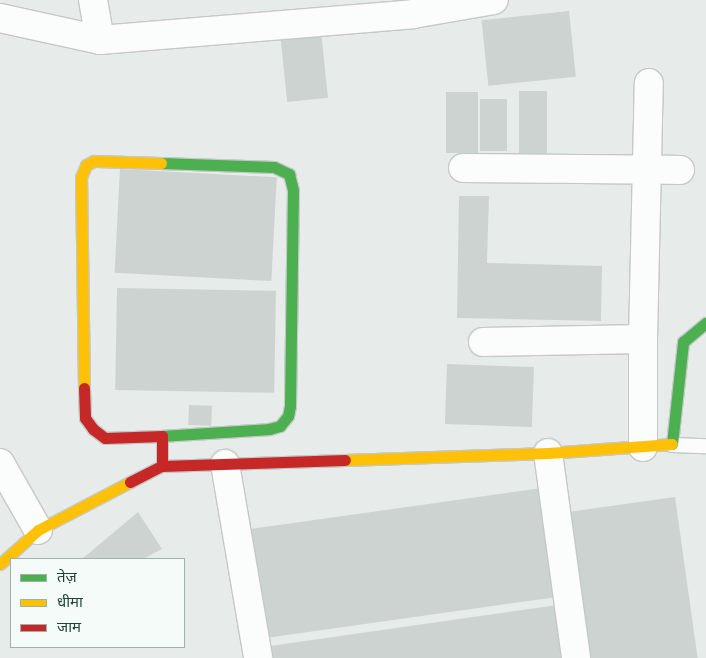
<!DOCTYPE html>
<meta charset="utf-8">
<style>
body{margin:0}
#map{position:relative;width:706px;height:658px;overflow:hidden;background:#e7ecea;font-family:Mulish,"Noto Sans Devanagari",sans-serif}
div>[style]{position:absolute}
.building>*{inset:0;background:#cdd3d1;transform-origin:0 0}
.roads{filter:drop-shadow(1px 0 #c4c9c7) drop-shadow(-1px 0 #c4c9c7) drop-shadow(0 1px #c4c9c7) drop-shadow(0 -1px #c4c9c7)}
.lane>*{height:14px;margin:-7px;padding:0 7px;transform-origin:7px;border-radius:7px;background:#fbfcfc}
.street>*{height:28px;margin:-14px;padding:0 14px;transform-origin:14px;border-radius:14px;background:#fbfcfc}
.fast>*{height:11px;margin:-5.5px;padding:0 5.5px;transform-origin:5.5px;border-radius:5.5px;background:#4caf50}
.slow>*{height:11px;margin:-5.5px;padding:0 5.5px;transform-origin:5.5px;border-radius:5.5px;background:#ffc107}
.jam>*{height:11px;margin:-5.5px;padding:0 5.5px;transform-origin:5.5px;border-radius:5.5px;background:#c62828}
span{translate:-50% -50%;white-space:nowrap;text-align:center;line-height:1.15;-webkit-text-stroke:4.5px #f5fbf8;paint-order:stroke}
.legend{position:absolute;left:10px;top:558px;width:175px;height:90px;box-sizing:border-box;background:#f5fbf8;border:1px solid #a0b1ac;margin:0;padding:6px 9px;list-style:none;font-size:15px;color:#21433a}
.legend li{display:flex;align-items:center;gap:10px;height:25px}
.legend b{width:25px;border:1px solid #a0b1ac}
</style>
<div id="map">
<div class="building">
<div style="left:569px;top:11px;width:66px;height:88px;rotate:84deg"></div>
<div style="left:321px;top:31px;width:67px;height:41px;rotate:84deg"></div>
<div style="left:519px;top:91px;width:28px;height:65px"></div>
<div style="left:446px;top:92px;width:32px;height:61px"></div>
<div style="left:480px;top:99px;width:27px;height:52px"></div>
<div style="left:120px;top:169px;width:157px;height:104px;rotate:3deg"></div>
<div style="clip-path:polygon(459px 196px,489px 196px,487px 263px,602px 266px,601px 321px,457px 318px)"></div>
<div style="left:117px;top:288px;width:159px;height:102px;rotate:1deg"></div>
<div style="left:447px;top:364px;width:87px;height:60px;rotate:2deg"></div>
<div style="left:189px;top:405px;width:23px;height:20px;rotate:2deg"></div>
<div style="left:542px;top:488px;width:110px;height:298px;rotate:82deg"></div>
<div style="left:675px;top:497px;width:163px;height:107px;rotate:82deg"></div>
<div style="clip-path:polygon(138px 512px,162px 549px,143px 559px,82px 559px)"></div>
<div style="clip-path:polygon(558px 605px,565px 658px,264px 658px,263px 647px)"></div>
</div>
<div class="roads">
<div class="lane">
<div style="left:672px;top:445px;width:34px;rotate:2deg"></div>
</div>
<div class="street">
<div style="left:0;top:18px;width:102px;rotate:12.4deg"></div>
<div style="left:100px;top:40px;width:41px;rotate:-99.9deg"></div>
<div style="left:100px;top:40px;width:314px;rotate:-4.7deg"></div>
<div style="left:413px;top:14px;width:82px;rotate:-9.8deg"></div>
<div style="left:463px;top:168px;width:217px;rotate:0.5deg"></div>
<div style="left:483px;top:342px;width:160px;rotate:-1.1deg"></div>
<div style="left:643px;top:447px;width:108px;rotate:-90deg"></div>
<div style="left:643px;top:339px;width:256px;rotate:-88.7deg"></div>
<div style="left:548px;top:453px;width:207px;rotate:82.2deg"></div>
<div style="left:0;top:463px;width:77px;rotate:60.4deg"></div>
<div style="left:225px;top:464px;width:197px;rotate:80.3deg"></div>
</div>
<div class="fast">
<div style="left:161px;top:163px;width:113px;rotate:2deg"></div>
<div style="left:274px;top:167px;width:17px;rotate:25deg"></div>
<div style="left:289px;top:174px;width:16px;rotate:76deg"></div>
<div style="left:293px;top:190px;width:216px;rotate:90.8deg"></div>
<div style="left:290px;top:406px;width:10px;rotate:101deg"></div>
<div style="left:288px;top:416px;width:13px;rotate:129deg"></div>
<div style="left:280px;top:426px;width:11px;rotate:165deg"></div>
<div style="left:269px;top:429px;width:107px;rotate:176.3deg"></div>
<div style="left:672px;top:444px;width:103px;rotate:-83.8deg"></div>
<div style="left:683px;top:342px;width:30px;rotate:-40deg"></div>
</div>
<div class="slow">
<div style="left:84px;top:388px;width:211px;rotate:-90.8deg"></div>
<div style="left:81px;top:177px;width:13px;rotate:-67deg"></div>
<div style="left:86px;top:165px;width:9px;rotate:-27deg"></div>
<div style="left:94px;top:161px;width:67px;rotate:1.7deg"></div>
<div style="left:345px;top:460px;width:203px;rotate:-2deg"></div>
<div style="left:548px;top:453px;width:124px;rotate:-4.2deg"></div>
<div style="left:0;top:564px;width:51px;rotate:-41.8deg"></div>
<div style="left:38px;top:530px;width:104px;rotate:-27.6deg"></div>
</div>
<div class="jam">
<div style="left:84px;top:388px;width:30px;rotate:88deg"></div>
<div style="left:85px;top:418px;width:14px;rotate:54deg"></div>
<div style="left:93px;top:429px;width:15px;rotate:37deg"></div>
<div style="left:105px;top:438px;width:57px;rotate:-2deg"></div>
<div style="left:162px;top:436px;width:30px;rotate:90deg"></div>
<div style="left:130px;top:482px;width:36px;rotate:-27deg"></div>
<div style="left:162px;top:466px;width:183px;rotate:-1.9deg"></div>
</div>
</div>
<ul class="legend">
<li><b style="height:6px;background:#4caf50"></b>तेज़</li>
<li><b style="height:6px;background:#ffc107"></b>धीमा</li>
<li><b style="height:6px;background:#c62828"></b>जाम</li>
</ul>
</div>
